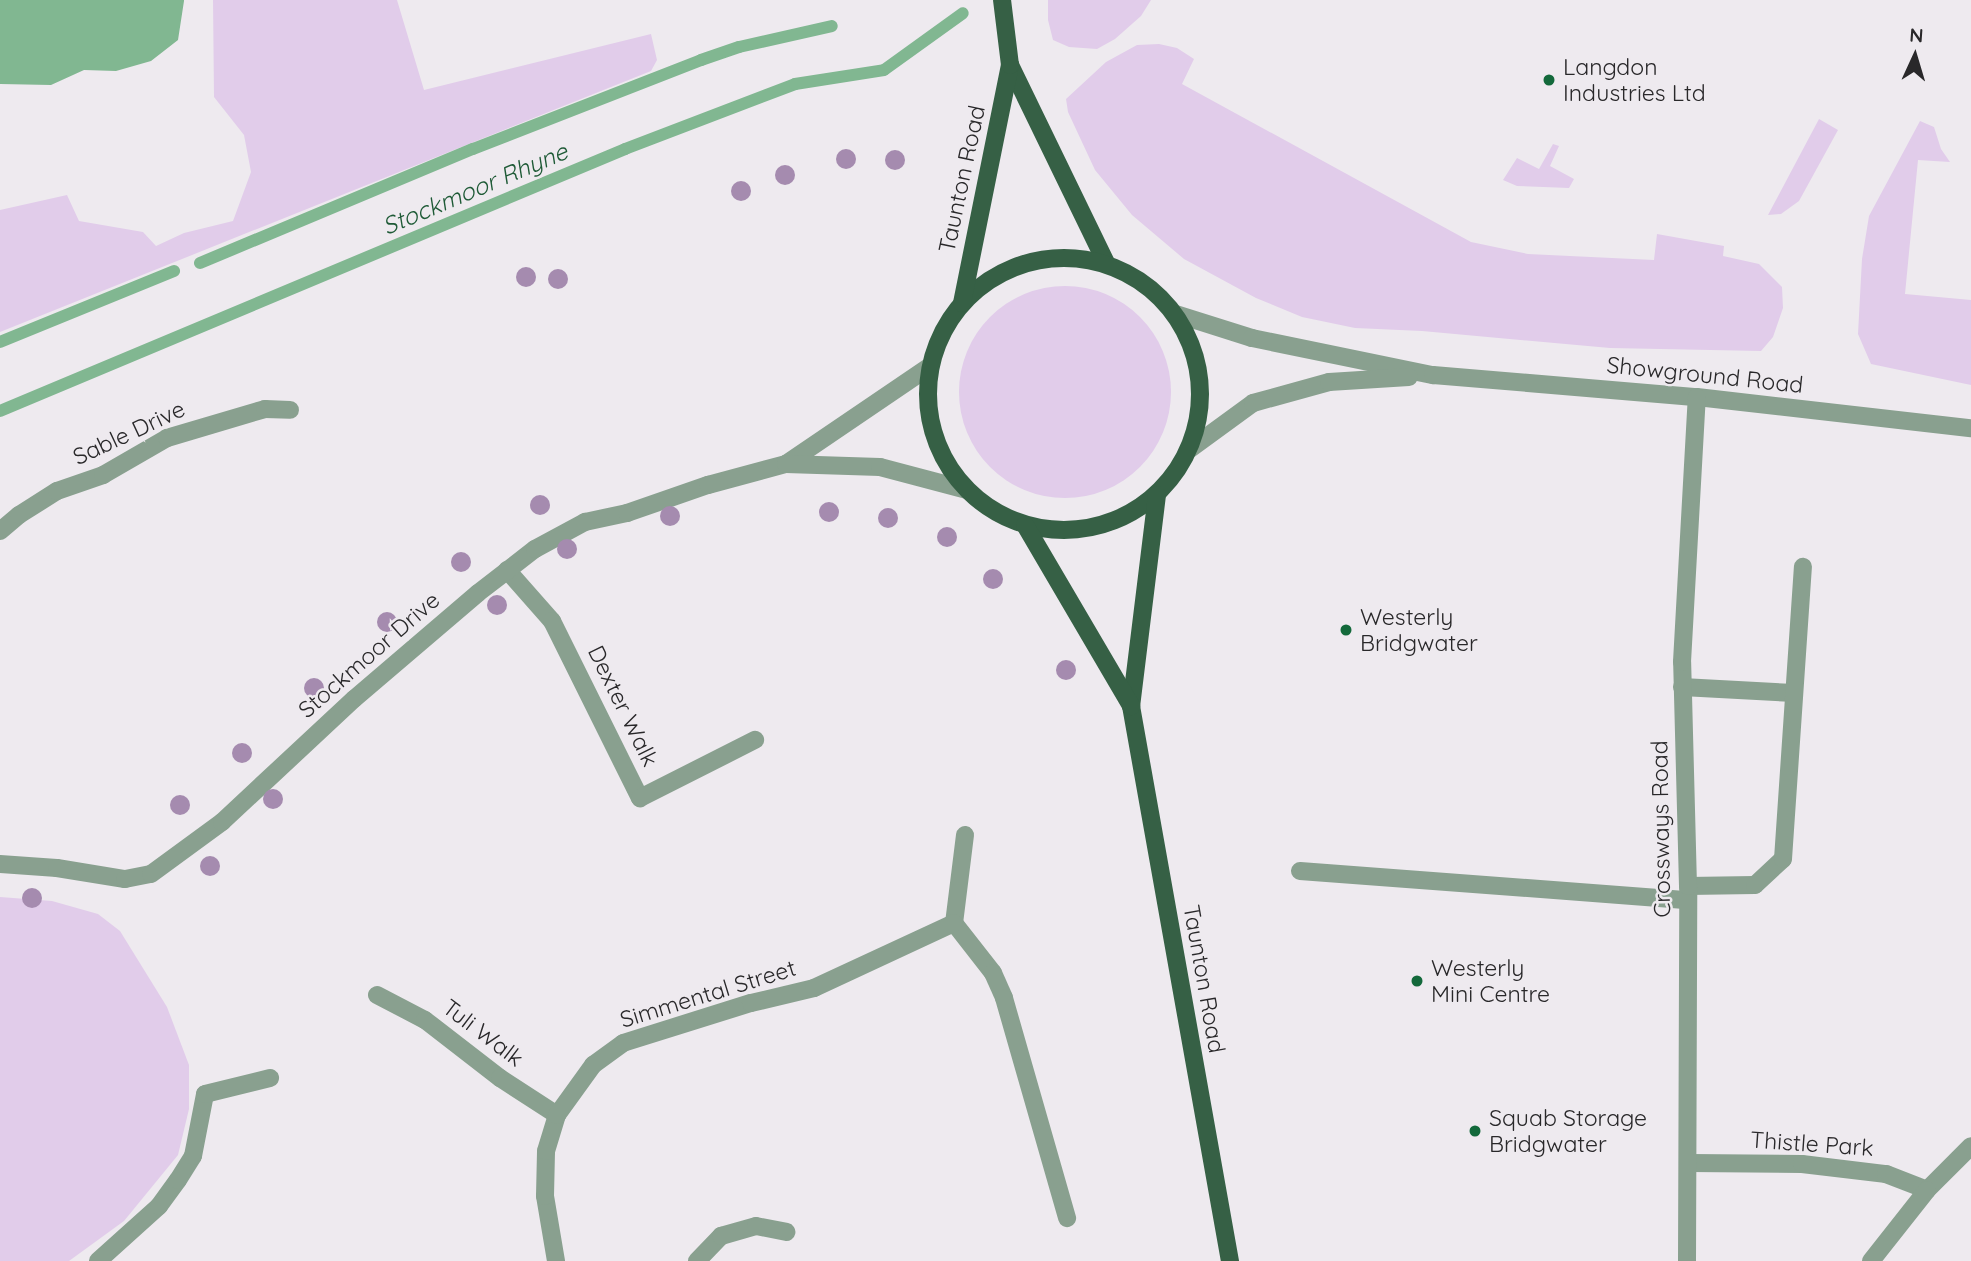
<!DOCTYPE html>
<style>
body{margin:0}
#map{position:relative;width:1971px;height:1261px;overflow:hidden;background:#eeeaef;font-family:Quicksand,sans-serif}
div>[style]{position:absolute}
.green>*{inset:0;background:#e1ccea}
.round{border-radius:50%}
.water>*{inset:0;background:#81b791}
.stream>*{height:12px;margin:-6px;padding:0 6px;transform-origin:6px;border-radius:6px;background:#81b791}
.minor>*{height:18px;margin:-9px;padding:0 9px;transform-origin:9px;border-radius:9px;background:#89a08f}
.major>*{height:18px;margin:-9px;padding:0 9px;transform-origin:9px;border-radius:9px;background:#366045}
.major>.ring{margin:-9px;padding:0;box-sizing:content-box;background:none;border:18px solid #366045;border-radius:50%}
.trees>*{width:20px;height:20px;margin:-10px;border-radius:50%;background:#a58baf}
.dots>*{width:19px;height:19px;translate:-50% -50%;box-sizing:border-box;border:4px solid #eeeaef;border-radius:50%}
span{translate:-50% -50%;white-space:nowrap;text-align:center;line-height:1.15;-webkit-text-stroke:5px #eeeaef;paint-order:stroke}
.poi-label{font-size:23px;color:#29282a}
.left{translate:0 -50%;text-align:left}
.street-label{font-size:23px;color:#29282a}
.water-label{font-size:24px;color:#1e5a36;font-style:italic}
.north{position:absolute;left:1880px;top:21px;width:70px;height:70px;-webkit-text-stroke:5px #eeeaef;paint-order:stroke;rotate:4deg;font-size:19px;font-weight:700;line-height:28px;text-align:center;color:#29282a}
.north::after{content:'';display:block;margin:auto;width:24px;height:32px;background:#29282a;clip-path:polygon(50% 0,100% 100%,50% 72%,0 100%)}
</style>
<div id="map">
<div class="green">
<div style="clip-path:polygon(213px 0,397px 0,424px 90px,651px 34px,657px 60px,651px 71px,0 332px,0 210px,67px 195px,79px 221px,143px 232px,156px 246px,184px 233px,233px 221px,251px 172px,244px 135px,214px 97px)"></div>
<div style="clip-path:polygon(1048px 0,1151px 0,1141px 16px,1115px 39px,1097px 49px,1069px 47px,1053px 40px,1048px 20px)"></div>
<div style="clip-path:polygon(1159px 44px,1177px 48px,1194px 59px,1182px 84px,1471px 242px,1528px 254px,1654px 260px,1657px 234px,1724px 246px,1723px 256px,1759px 264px,1782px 287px,1783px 308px,1773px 337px,1761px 351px,1610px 348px,1422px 331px,1355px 328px,1302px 317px,1256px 298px,1184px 259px,1132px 215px,1095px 170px,1068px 112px,1066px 99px,1106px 62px,1137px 45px)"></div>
<div style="clip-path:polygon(1819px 119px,1838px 130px,1799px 201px,1781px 214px,1768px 215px)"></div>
<div style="clip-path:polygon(1920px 121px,1934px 127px,1941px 149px,1950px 162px,1918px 160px,1905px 294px,1971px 300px,1971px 385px,1871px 364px,1858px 334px,1862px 259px,1869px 216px)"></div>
<div style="clip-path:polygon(1553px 144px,1559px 146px,1550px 166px,1574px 179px,1569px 188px,1517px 186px,1503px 180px,1517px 158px,1539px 169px)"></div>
<div class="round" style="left:959px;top:286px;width:212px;height:212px"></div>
<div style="clip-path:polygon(0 897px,52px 901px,98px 914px,120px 931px,167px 1007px,189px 1065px,189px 1109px,178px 1155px,124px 1221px,69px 1261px,0 1261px)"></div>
</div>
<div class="water">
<div style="clip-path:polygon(0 0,184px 0,184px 1px,178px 40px,151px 61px,116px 71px,84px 70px,51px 85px,0 84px)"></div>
</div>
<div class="stream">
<div style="left:200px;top:263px;width:296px;rotate:-22.7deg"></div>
<div style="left:473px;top:149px;width:245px;rotate:-21.3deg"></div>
<div style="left:701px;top:60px;width:40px;rotate:-18.9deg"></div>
<div style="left:739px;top:47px;width:95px;rotate:-12.7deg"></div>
<div style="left:0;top:342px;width:188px;rotate:-22.2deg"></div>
<div style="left:0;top:411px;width:678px;rotate:-22.74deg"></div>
<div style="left:625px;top:149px;width:182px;rotate:-20.9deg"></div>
<div style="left:795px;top:84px;width:90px;rotate:-8.9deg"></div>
<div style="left:884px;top:70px;width:97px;rotate:-35.8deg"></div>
</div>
<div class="minor">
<div style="left:1176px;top:314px;width:80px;rotate:17.5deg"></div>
<div style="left:1252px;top:338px;width:185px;rotate:11.6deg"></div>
<div style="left:1433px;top:375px;width:265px;rotate:4.8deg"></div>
<div style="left:1697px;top:397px;width:276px;rotate:6.5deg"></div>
<div style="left:1190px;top:449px;width:78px;rotate:-36.1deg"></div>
<div style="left:1253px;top:403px;width:79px;rotate:-15.4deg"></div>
<div style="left:1329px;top:382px;width:80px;rotate:-3.6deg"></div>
<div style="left:786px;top:464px;width:174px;rotate:-34.2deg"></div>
<div style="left:0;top:531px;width:25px;rotate:-40deg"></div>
<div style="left:19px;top:515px;width:45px;rotate:-32.3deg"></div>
<div style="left:57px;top:491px;width:49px;rotate:-19.2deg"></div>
<div style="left:103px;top:475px;width:74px;rotate:-30deg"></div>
<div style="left:167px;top:438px;width:102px;rotate:-16.5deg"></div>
<div style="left:265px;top:409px;width:25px;rotate:2deg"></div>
<div style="left:507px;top:570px;width:68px;rotate:48.6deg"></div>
<div style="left:552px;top:621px;width:198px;rotate:63.6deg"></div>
<div style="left:640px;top:798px;width:129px;rotate:-26.8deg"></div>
<div style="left:1682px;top:687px;width:112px;rotate:3.1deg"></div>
<div style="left:965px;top:835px;width:89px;rotate:97.1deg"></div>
<div style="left:954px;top:923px;width:63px;rotate:52deg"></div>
<div style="left:993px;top:973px;width:27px;rotate:66deg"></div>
<div style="left:1004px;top:998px;width:229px;rotate:74deg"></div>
<div style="left:0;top:864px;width:57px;rotate:4deg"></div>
<div style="left:57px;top:868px;width:69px;rotate:9.2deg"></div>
<div style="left:125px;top:879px;width:26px;rotate:-11deg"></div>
<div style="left:151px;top:874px;width:88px;rotate:-36.2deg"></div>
<div style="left:222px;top:822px;width:180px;rotate:-43deg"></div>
<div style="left:354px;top:699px;width:163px;rotate:-40.5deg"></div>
<div style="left:478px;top:593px;width:72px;rotate:-37.7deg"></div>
<div style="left:535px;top:549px;width:57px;rotate:-28.4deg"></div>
<div style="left:585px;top:522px;width:43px;rotate:-12.1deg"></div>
<div style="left:627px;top:513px;width:86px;rotate:-19.1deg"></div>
<div style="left:708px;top:485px;width:81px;rotate:-15.1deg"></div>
<div style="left:786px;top:464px;width:94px;rotate:1.8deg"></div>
<div style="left:880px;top:467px;width:90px;rotate:14.8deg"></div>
<div style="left:1300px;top:871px;width:389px;rotate:4.3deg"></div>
<div style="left:1688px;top:886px;width:67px;rotate:-0.9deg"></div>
<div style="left:1755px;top:885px;width:38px;rotate:-43deg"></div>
<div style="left:1783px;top:859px;width:293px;rotate:-86.1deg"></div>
<div style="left:377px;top:995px;width:54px;rotate:27.5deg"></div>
<div style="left:425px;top:1020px;width:95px;rotate:37.7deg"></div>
<div style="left:500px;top:1078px;width:68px;rotate:33deg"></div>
<div style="left:1690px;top:1163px;width:112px;rotate:0.5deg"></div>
<div style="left:1802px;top:1164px;width:85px;rotate:6.8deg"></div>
<div style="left:1886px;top:1174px;width:44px;rotate:21.3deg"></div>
<div style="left:1927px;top:1190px;width:62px;rotate:-45deg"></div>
<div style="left:98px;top:1261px;width:82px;rotate:-42deg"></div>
<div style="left:159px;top:1206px;width:32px;rotate:-54deg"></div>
<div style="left:178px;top:1180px;width:28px;rotate:-58deg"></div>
<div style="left:193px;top:1156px;width:63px;rotate:-79deg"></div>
<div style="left:205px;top:1094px;width:67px;rotate:-13.8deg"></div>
<div style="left:556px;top:1261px;width:66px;rotate:-99.6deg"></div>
<div style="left:545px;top:1196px;width:45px;rotate:-88.7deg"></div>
<div style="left:546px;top:1151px;width:38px;rotate:-73deg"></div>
<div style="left:557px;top:1115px;width:62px;rotate:-54.2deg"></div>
<div style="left:593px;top:1065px;width:37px;rotate:-36deg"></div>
<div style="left:623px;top:1043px;width:134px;rotate:-17.4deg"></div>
<div style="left:751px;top:1003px;width:65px;rotate:-13.4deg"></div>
<div style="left:814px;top:988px;width:154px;rotate:-24.9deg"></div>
<div style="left:697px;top:1261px;width:35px;rotate:-46deg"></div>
<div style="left:721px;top:1236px;width:36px;rotate:-16deg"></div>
<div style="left:756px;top:1226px;width:31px;rotate:11deg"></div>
<div style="left:1687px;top:1261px;width:375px;rotate:-89.8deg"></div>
<div style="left:1688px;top:886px;width:224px;rotate:-91.5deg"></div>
<div style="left:1682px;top:662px;width:265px;rotate:-86.8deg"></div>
<div style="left:1871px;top:1261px;width:90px;rotate:-51.7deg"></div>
</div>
<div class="major">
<div style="left:1010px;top:65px;width:220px;rotate:64.1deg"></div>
<div class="ring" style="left:928px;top:258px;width:254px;height:254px"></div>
<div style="left:962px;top:303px;width:243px;rotate:-78.6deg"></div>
<div style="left:1010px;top:65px;width:65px;rotate:-97deg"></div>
<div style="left:1157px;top:495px;width:213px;rotate:97deg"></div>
<div style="left:1131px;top:706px;width:564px;rotate:79.89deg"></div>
<div style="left:1025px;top:525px;width:210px;rotate:59.6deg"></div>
</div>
<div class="trees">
<div style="left:846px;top:159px"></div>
<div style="left:895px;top:160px"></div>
<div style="left:785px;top:175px"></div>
<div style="left:741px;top:191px"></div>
<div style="left:526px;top:277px"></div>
<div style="left:558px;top:279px"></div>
<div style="left:540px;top:505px"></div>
<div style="left:829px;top:512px"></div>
<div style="left:670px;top:516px"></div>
<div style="left:888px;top:518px"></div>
<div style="left:947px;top:537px"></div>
<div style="left:567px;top:549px"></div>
<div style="left:461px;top:562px"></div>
<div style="left:993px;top:579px"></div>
<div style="left:497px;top:605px"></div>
<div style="left:387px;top:622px"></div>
<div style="left:1066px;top:670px"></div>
<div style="left:314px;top:688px"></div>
<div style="left:242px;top:753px"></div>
<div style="left:273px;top:799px"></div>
<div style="left:180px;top:805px"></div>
<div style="left:210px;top:866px"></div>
<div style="left:32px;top:898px"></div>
</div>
<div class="dots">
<div style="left:1549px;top:80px;background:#13693b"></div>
<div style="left:1346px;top:630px;background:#13693b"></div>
<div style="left:1417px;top:981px;background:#13693b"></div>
<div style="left:1475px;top:1131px;background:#13693b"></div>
</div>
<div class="poi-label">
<span class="left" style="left:1563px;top:80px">Langdon<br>Industries Ltd</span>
<span class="left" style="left:1360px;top:630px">Westerly<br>Bridgwater</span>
<span class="left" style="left:1431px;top:981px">Westerly<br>Mini Centre</span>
<span class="left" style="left:1489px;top:1131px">Squab Storage<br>Bridgwater</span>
</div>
<div class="street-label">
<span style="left:962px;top:179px;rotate:-78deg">Taunton Road</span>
<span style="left:1705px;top:375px;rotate:6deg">Showground Road</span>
<span style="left:129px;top:433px;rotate:-25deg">Sable Drive</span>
<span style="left:369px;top:655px;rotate:-41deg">Stockmoor Drive</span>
<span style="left:623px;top:706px;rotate:64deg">Dexter Walk</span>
<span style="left:1661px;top:829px;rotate:-91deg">Crossways Road</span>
<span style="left:1204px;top:979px;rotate:80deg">Taunton Road</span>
<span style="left:708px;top:994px;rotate:-17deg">Simmental Street</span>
<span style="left:483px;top:1033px;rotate:37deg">Tuli Walk</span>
<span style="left:1812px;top:1144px;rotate:4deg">Thistle Park</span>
</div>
<div class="water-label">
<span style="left:475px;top:189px;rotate:-23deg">Stockmoor Rhyne</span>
</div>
<div class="north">N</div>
</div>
